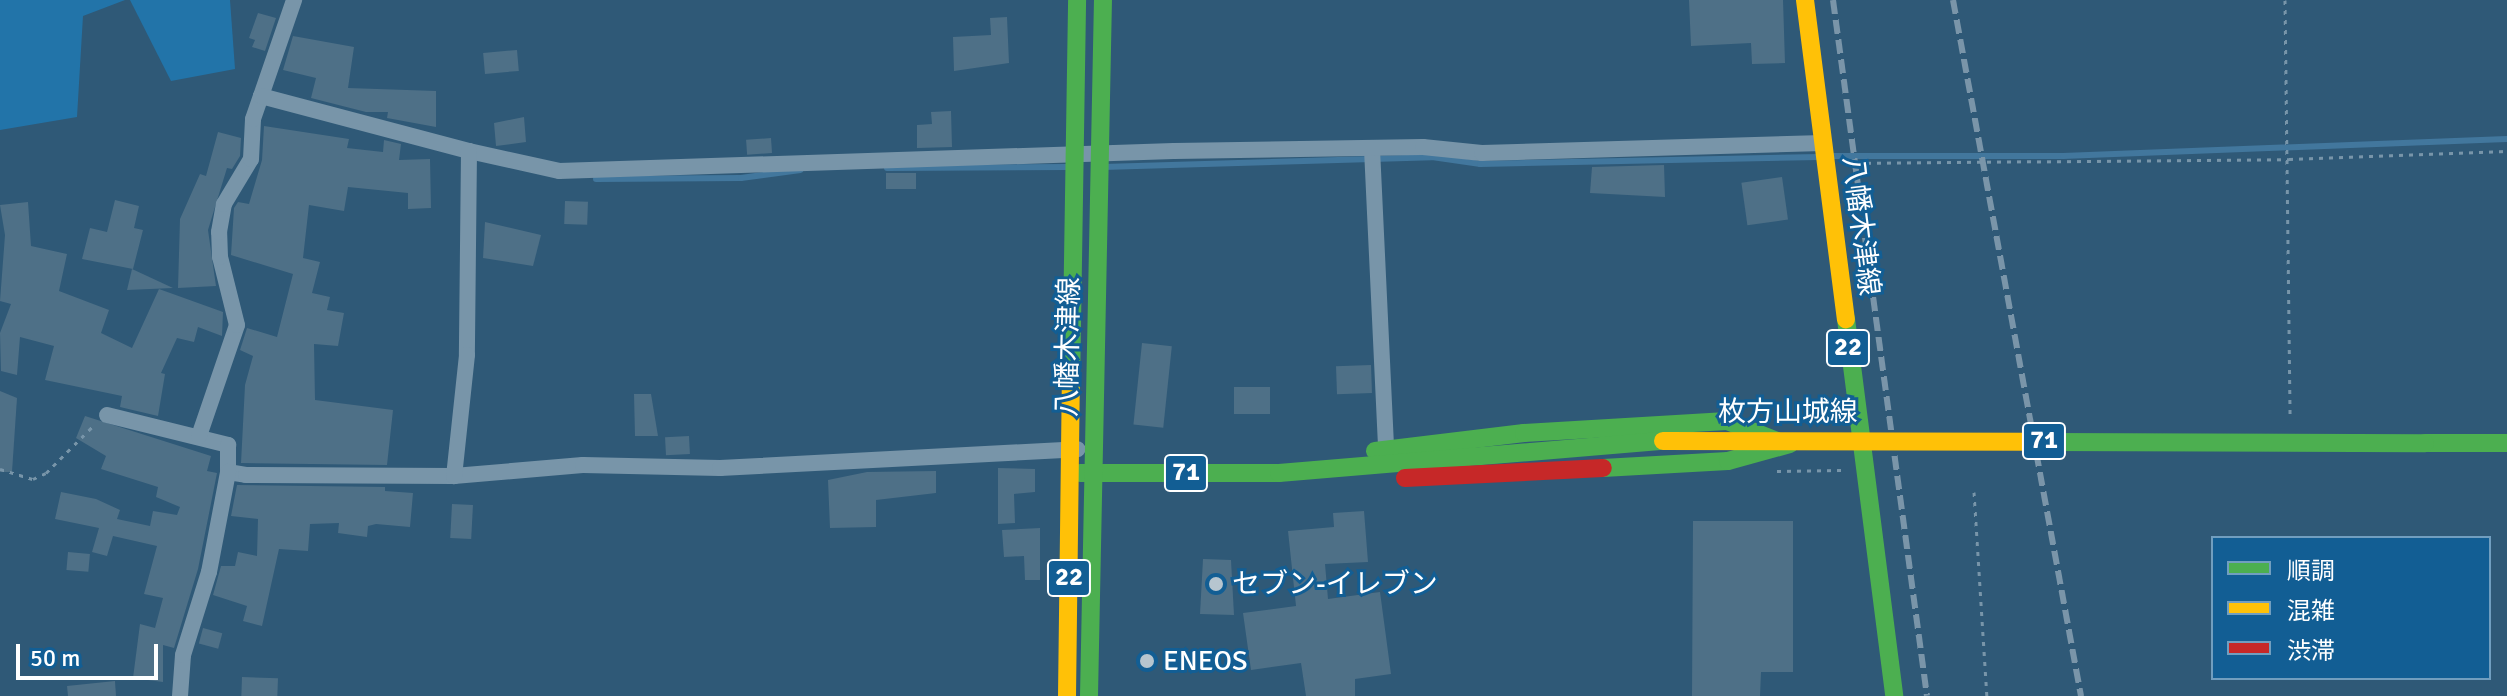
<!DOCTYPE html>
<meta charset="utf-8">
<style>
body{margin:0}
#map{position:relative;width:2507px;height:696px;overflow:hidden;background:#2f5977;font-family:Signika,"Noto Sans JP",sans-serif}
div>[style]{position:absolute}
.green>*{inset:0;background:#2274a9}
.stream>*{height:6px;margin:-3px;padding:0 3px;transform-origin:3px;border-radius:3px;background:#42779d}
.building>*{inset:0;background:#4e7087;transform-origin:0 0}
.path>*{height:3px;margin-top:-1.5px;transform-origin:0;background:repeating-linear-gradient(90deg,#7895a9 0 4px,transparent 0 10px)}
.street>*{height:16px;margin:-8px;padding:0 8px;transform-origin:8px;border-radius:8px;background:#7895a9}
.fast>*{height:18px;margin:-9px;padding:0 9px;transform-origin:9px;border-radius:9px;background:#4caf50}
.slow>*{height:18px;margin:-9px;padding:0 9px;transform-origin:9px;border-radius:9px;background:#ffc107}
.jam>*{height:18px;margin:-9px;padding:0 9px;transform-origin:9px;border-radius:9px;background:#c62828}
.rail>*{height:6px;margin-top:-3px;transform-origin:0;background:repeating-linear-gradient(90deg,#7a95a9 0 14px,transparent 0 20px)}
.fast-bridge>*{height:18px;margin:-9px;padding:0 9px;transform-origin:9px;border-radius:9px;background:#4caf50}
.slow-bridge>*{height:18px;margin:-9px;padding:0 9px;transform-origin:9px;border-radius:9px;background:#ffc107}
.dots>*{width:22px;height:22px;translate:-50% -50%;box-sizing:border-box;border:4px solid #125e94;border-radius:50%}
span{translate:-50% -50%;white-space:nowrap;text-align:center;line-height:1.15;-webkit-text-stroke:6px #125e94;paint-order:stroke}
.shield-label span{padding:2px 6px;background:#125e94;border:2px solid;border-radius:6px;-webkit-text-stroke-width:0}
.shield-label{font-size:26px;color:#fff;font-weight:700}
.street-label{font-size:28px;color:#fff}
.poi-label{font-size:28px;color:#fff}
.left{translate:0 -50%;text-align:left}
.legend{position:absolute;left:2211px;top:536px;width:280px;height:144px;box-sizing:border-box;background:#125e94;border:2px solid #719ebf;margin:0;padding:10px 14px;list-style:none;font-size:24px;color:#fff}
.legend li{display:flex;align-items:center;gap:16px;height:40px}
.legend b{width:40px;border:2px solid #719ebf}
.scale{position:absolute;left:16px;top:644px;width:142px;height:36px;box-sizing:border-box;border:4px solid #fff;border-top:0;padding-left:10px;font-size:24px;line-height:28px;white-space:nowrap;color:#fff;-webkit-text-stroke:6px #125e94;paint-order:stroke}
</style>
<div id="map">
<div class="green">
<div style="clip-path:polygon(0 0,125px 0,83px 16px,77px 117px,0 130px)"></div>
<div style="clip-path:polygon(130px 0,230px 0,235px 69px,171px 81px)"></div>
</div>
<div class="stream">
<div style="left:1831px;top:156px;width:232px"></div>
<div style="left:2063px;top:156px;width:444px;rotate:-2.2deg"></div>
<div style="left:1103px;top:167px;width:329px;rotate:-1.7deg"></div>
<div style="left:1432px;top:157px;width:49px;rotate:8.3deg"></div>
<div style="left:1480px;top:164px;width:339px;rotate:-1.2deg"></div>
<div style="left:887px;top:168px;width:181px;rotate:-0.3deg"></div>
<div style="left:596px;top:179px;width:145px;rotate:-0.4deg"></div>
<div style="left:741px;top:178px;width:60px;rotate:-7.7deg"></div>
</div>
<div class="building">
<div style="clip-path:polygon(1689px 0,1783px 0,1785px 63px,1752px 64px,1751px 43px,1691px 46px)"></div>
<div style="clip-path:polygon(258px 13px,276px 18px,265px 51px,252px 47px,255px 40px,249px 38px)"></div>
<div style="clip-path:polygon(1007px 17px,1009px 63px,954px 71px,953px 37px,991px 35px,990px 18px)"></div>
<div style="clip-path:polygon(293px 36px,354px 47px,348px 88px,436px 91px,436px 127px,387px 118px,388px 112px,366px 112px,311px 98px,316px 78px,283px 70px)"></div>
<div style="left:517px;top:50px;width:21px;height:34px;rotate:85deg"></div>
<div style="clip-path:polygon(951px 111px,952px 147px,917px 148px,917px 125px,932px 124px,931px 112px)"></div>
<div style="clip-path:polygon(524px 117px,526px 142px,496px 146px,494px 123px)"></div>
<div style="clip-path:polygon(264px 126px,349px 139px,347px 148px,383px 152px,384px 140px,401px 144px,399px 160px,430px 159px,431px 208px,408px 209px,408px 193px,348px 187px,344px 211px,309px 205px,303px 258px,320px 262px,312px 293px,330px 297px,327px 310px,344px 313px,338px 346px,314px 344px,315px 400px,393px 410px,387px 465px,241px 463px,245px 385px,253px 356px,240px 350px,247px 328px,277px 337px,293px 274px,231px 255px,234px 208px,238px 202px,249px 204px,262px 160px)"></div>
<div style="clip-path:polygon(218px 132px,241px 138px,240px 156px,232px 169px,227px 168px,208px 230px,216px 286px,178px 288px,180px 219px,200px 174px,206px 176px)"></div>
<div style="left:771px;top:138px;width:15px;height:25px;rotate:86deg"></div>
<div style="clip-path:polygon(1664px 165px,1665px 197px,1590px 193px,1592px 167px)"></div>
<div style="left:916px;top:173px;width:16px;height:30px;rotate:90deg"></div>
<div style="left:1782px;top:177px;width:43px;height:41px;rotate:82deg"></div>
<div style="clip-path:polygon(115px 200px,139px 206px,134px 228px,143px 230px,133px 269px,82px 259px,90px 228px,107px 232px)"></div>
<div style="left:565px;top:201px;width:23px;height:23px;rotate:2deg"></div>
<div style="clip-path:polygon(28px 202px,31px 246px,67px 254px,59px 291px,109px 310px,101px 333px,132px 348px,159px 289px,223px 312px,222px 336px,198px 327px,194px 342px,177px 338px,161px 373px,165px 374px,158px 416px,120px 407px,122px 396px,45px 380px,54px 346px,20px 337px,17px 375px,1px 371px,0 333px,11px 304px,0 301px,5px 235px,0 205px)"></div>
<div style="clip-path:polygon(485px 222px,541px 235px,533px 266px,483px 258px)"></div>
<div style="clip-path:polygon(132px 269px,173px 288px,127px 290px)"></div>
<div style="left:1142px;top:343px;width:30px;height:82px;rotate:6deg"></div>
<div style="left:1371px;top:365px;width:28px;height:35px;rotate:88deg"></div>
<div style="left:1234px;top:387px;width:36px;height:27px"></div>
<div style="clip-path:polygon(0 391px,17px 398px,12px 472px,0 472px)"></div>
<div style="clip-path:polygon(634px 394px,651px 394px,658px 436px,635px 436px)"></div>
<div style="clip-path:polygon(85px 416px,211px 456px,207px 471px,217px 473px,198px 569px,174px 648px,163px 645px,163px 682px,133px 678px,140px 624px,155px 628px,163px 598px,144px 594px,157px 546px,113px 536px,107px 556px,92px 552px,99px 528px,55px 519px,61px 492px,96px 499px,120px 510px,117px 519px,150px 526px,153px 511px,177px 515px,180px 507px,156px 497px,158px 487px,101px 469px,106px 456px,76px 438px)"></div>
<div style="left:689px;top:436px;width:18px;height:24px;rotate:87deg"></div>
<div style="clip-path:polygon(998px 468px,1035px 469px,1035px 492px,1014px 494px,1015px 523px,998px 524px)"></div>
<div style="clip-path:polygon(936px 471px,936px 493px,876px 500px,876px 527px,830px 528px,828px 480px,867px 472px)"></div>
<div style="clip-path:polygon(237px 485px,385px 487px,385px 491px,413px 493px,410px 527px,376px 524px,368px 526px,367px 537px,338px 533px,339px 523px,310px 524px,308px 551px,279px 549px,262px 626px,243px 621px,247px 606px,213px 595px,221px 566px,235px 566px,238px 552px,257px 556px,258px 519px,231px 516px)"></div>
<div style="left:452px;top:504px;width:21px;height:34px;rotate:3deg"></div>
<div style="clip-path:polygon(1364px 511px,1368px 562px,1325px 564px,1328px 599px,1380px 592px,1391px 674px,1355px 679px,1355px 696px,1306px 696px,1301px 663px,1251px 670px,1243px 613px,1296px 606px,1288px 531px,1334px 527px,1333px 513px)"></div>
<div style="clip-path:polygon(1693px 521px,1793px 521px,1793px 672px,1761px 672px,1760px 696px,1692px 696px)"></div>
<div style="clip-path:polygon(1040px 528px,1040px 580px,1025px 580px,1024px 556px,1004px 557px,1002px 530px)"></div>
<div style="left:68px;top:552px;width:22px;height:18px;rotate:5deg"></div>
<div style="clip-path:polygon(1203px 559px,1231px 560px,1234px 615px,1200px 614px)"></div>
<div style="left:203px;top:628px;width:20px;height:16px;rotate:15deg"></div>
<div style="left:242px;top:677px;width:36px;height:19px;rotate:2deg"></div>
<div style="clip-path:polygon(115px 681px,116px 696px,68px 696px,67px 686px)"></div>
</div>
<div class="path">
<div style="left:2285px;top:0;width:419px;rotate:89.3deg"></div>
<div style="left:1847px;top:163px;width:442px;rotate:-0.5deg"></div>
<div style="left:2289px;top:159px;width:218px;rotate:-2.1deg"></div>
<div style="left:1764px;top:413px;width:73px;rotate:-3.1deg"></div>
<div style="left:1791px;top:418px;width:32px;rotate:2deg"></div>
<div style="left:0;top:469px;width:34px;rotate:17deg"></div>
<div style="left:33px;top:479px;width:14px;rotate:-25deg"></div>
<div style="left:46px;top:473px;width:66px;rotate:-45deg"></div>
<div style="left:1777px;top:471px;width:64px;rotate:-0.9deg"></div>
<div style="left:1974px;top:492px;width:204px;rotate:86.4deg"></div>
</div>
<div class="street">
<div style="left:261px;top:96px;width:102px;rotate:-71deg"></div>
<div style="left:1372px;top:149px;width:301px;rotate:87.3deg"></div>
<div style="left:469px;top:151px;width:92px;rotate:12.5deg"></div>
<div style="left:559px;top:171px;width:615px;rotate:-1.86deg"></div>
<div style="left:1174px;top:151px;width:249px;rotate:-0.9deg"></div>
<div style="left:1423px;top:147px;width:59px;rotate:5.8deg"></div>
<div style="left:1482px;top:153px;width:341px;rotate:-1.7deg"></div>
<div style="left:107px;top:415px;width:125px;rotate:13.9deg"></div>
<div style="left:228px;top:445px;width:27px;rotate:90deg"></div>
<div style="left:228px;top:472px;width:18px;rotate:9deg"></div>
<div style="left:246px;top:475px;width:208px;rotate:0.3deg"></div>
<div style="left:454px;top:476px;width:129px;rotate:-4.9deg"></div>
<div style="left:583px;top:465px;width:137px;rotate:1.3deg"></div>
<div style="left:720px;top:468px;width:358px;rotate:-3deg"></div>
<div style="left:199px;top:436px;width:117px;rotate:-71.1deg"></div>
<div style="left:237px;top:325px;width:70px;rotate:-104deg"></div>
<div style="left:220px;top:257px;width:25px;rotate:-92deg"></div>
<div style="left:219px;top:232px;width:28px;rotate:-80deg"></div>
<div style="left:224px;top:204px;width:52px;rotate:-59deg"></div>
<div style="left:251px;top:159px;width:40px;rotate:-87.1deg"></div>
<div style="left:253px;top:119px;width:24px;rotate:-71deg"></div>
<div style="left:261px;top:96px;width:215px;rotate:14.8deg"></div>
<div style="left:469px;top:151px;width:204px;rotate:90.6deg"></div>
<div style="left:467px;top:355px;width:122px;rotate:96.1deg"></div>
<div style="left:180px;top:696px;width:41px;rotate:-85.8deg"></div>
<div style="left:183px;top:655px;width:87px;rotate:-72.6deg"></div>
<div style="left:209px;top:572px;width:102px;rotate:-79.2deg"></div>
</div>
<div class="fast">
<div style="left:1846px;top:319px;width:380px;rotate:82.7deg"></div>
<div style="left:1071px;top:388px;width:388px;rotate:-89.1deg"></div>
<div style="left:2425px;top:443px;width:82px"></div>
<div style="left:1375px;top:451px;width:150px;rotate:-6.9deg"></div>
<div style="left:1524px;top:433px;width:203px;rotate:-3.4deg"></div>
<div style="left:1727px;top:421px;width:54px;rotate:21.8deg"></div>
<div style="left:1603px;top:468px;width:125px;rotate:-3.2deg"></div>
<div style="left:1728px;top:461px;width:64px;rotate:-15.3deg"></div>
<div style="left:1080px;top:473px;width:199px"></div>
<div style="left:1279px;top:473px;width:385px;rotate:-4.8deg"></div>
<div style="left:1089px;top:696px;width:696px;rotate:-88.85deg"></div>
</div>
<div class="slow">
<div style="left:1805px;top:0;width:322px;rotate:82.7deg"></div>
<div style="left:1067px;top:696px;width:308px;rotate:-89.3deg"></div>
</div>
<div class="jam">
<div style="left:1405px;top:478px;width:198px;rotate:-2.9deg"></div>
</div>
<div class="rail">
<div style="left:1833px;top:0;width:702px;rotate:82.31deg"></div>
<div style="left:1953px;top:0;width:708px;rotate:79.58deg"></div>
</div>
<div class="fast-bridge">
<div style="left:2046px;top:442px;width:379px;rotate:0.2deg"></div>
</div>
<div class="slow-bridge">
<div style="left:1663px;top:441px;width:383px;rotate:0.1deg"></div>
</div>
<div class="dots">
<div style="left:1216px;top:584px;background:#b6c5cf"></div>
<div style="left:1147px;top:661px;background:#b6c5cf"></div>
</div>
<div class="shield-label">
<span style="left:1848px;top:348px">22</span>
<span style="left:2044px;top:441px">71</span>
<span style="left:1186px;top:473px">71</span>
<span style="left:1069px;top:578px">22</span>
</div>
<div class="street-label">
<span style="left:1861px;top:226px;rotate:83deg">八幡木津線</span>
<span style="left:1068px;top:347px;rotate:-89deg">八幡木津線</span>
<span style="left:1788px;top:412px">枚方山城線</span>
</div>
<div class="poi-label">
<span class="left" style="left:1232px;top:584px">セブン-イレブン</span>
<span class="left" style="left:1163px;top:661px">ENEOS</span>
</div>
<ul class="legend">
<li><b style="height:10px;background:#4caf50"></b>順調</li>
<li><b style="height:10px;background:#ffc107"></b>混雑</li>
<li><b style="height:10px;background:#c62828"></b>渋滞</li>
</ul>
<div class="scale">50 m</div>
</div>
